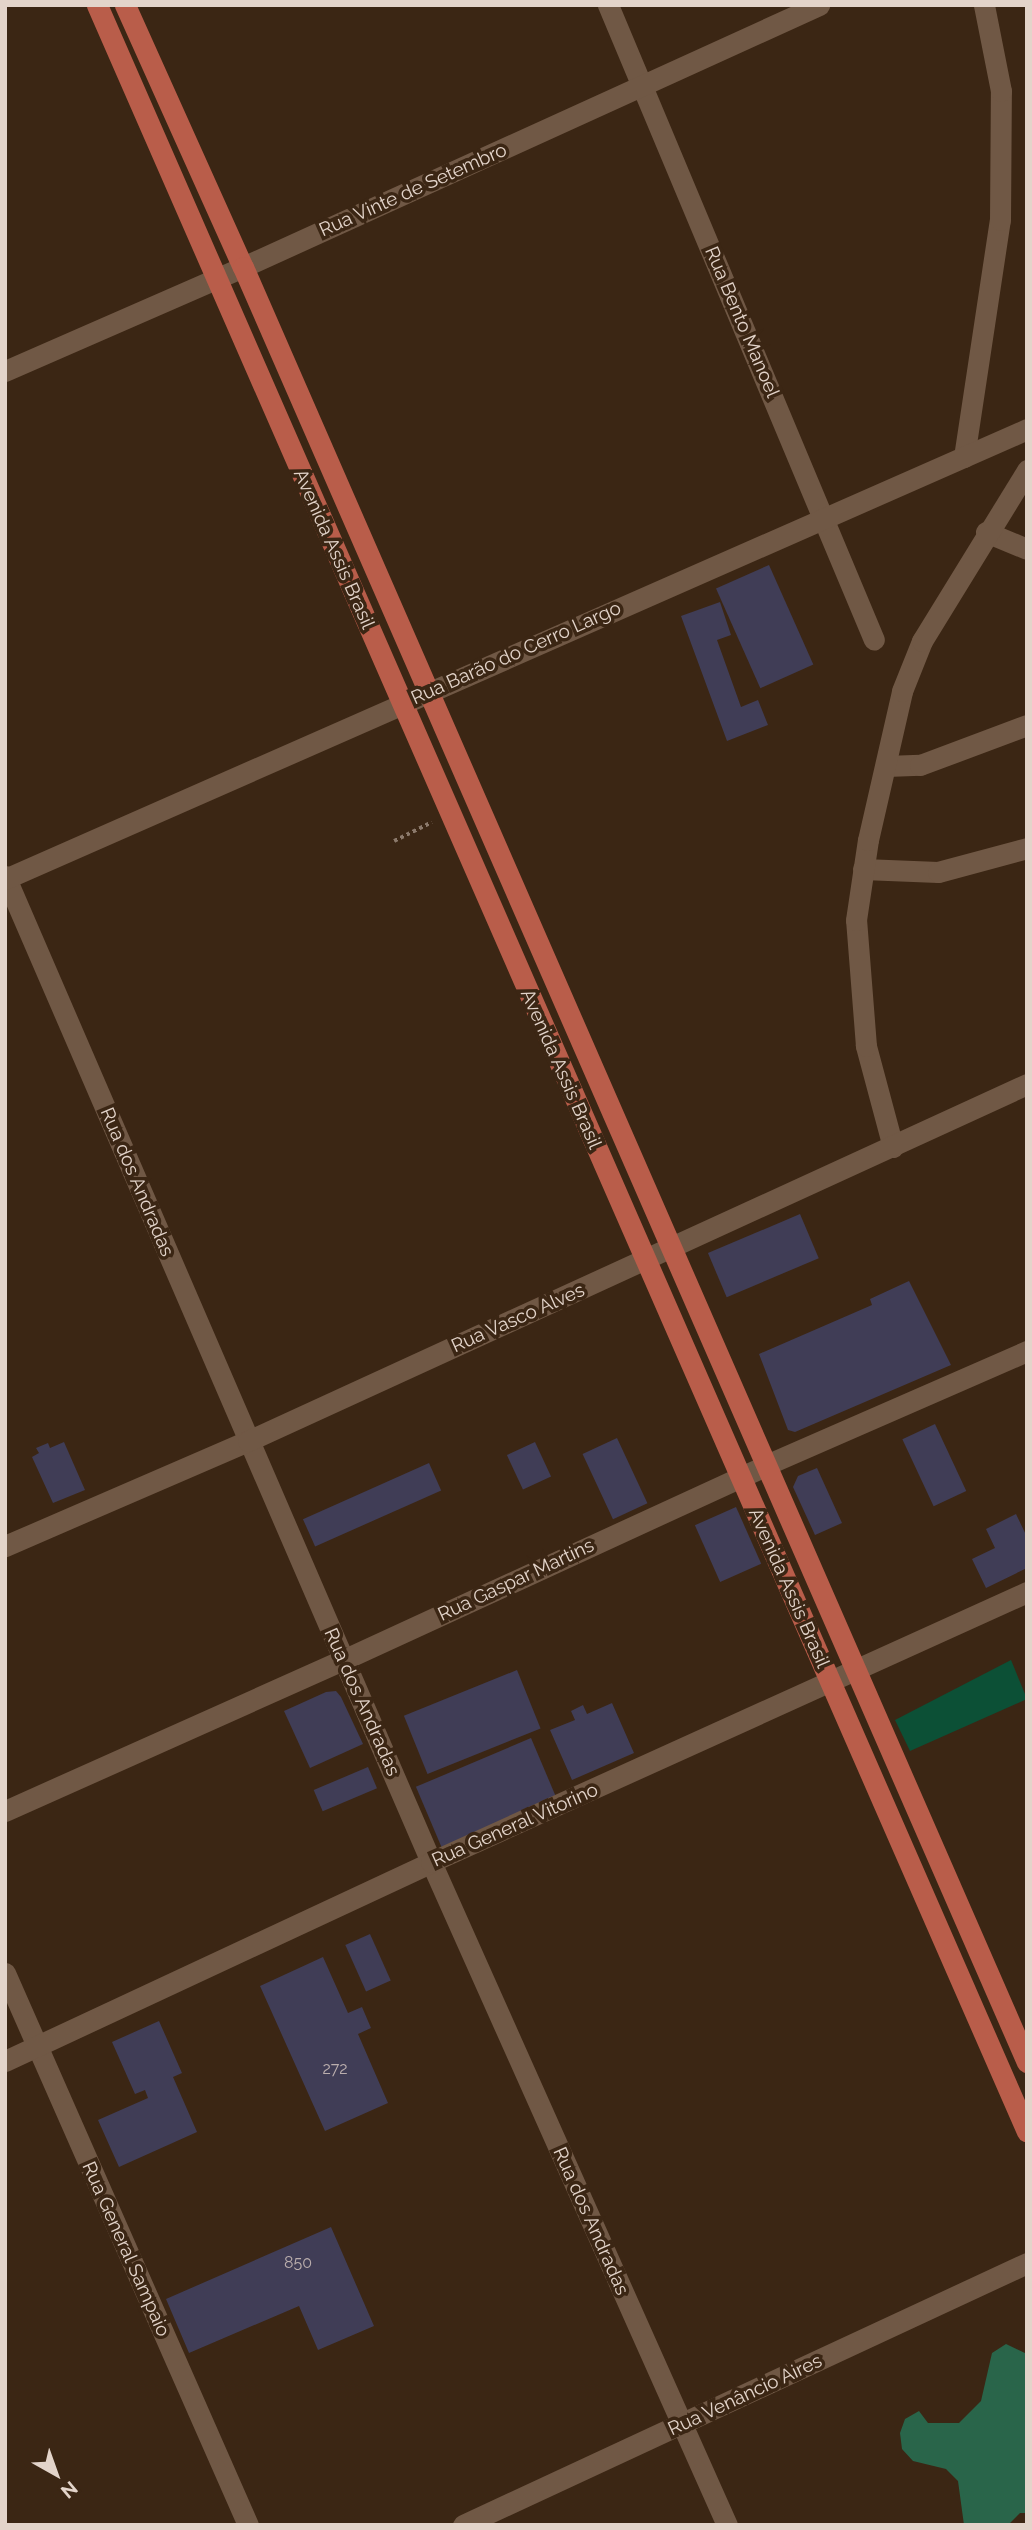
<!DOCTYPE html>
<meta charset="utf-8">
<style>
body{margin:0}
#map{position:relative;width:1032px;height:2530px;overflow:hidden;background:#3b2614;font-family:Raleway,sans-serif}
div>[style]{position:absolute}
.green>*{inset:0;background:#0c5036}
.forest>*{inset:0;background:#29654a}
.building>*{inset:0;background:#403d56;transform-origin:0 0}
.path>*{height:3.5px;margin-top:-1.75px;transform-origin:0;background:repeating-linear-gradient(90deg,#8b796b 0 3.5px,transparent 0 7px)}
.minor>*{height:21px;margin:-10.5px;padding:0 10.5px;transform-origin:10.5px;border-radius:10.5px;background:#705845}
.major>*{height:21px;margin:-10.5px;padding:0 10.5px;transform-origin:10.5px;border-radius:10.5px;background:#b95d4a}
span{translate:-50% -50%;white-space:nowrap;text-align:center;line-height:1.15;-webkit-text-stroke:7px #3b2614;paint-order:stroke}
.number-label{font-size:16px;color:#baaead}
.number-label span{-webkit-text-stroke-width:0}
.street-label{font-size:19px;color:#e3d4ca}
.frame{position:absolute;inset:0;border:7px solid #e3d4ca;pointer-events:none}
.north{position:absolute;left:21px;top:2439px;width:70px;height:70px;-webkit-text-stroke:5px #3b2614;paint-order:stroke;rotate:140deg;font-size:19px;font-weight:700;line-height:28px;text-align:center;color:#e3d4ca}
.north::after{content:'';display:block;margin:auto;width:24px;height:32px;background:#e3d4ca;clip-path:polygon(50% 0,100% 100%,50% 72%,0 100%)}
</style>
<div id="map">
<div class="green">
<div style="clip-path:polygon(1011px 1660px,1027px 1699px,910px 1751px,895px 1720px)"></div>
</div>
<div class="forest">
<div style="clip-path:polygon(1006px 2344px,1027px 2354px,1027px 2513px,1020px 2513px,1008px 2525px,964px 2525px,958px 2481px,946px 2469px,913px 2461px,902px 2449px,900px 2433px,905px 2419px,919px 2411px,928px 2423px,959px 2423px,981px 2401px,992px 2353px)"></div>
</div>
<div class="building">
<div style="left:769px;top:565px;width:109px;height:58px;rotate:66deg"></div>
<div style="clip-path:polygon(720px 602px,731px 635px,717px 640px,741px 707px,758px 700px,768px 725px,727px 741px,681px 616px)"></div>
<div style="left:800px;top:1214px;width:48px;height:100px;rotate:67deg"></div>
<div style="clip-path:polygon(909px 1281px,951px 1365px,795px 1432px,788px 1430px,759px 1354px,872px 1305px,870px 1299px)"></div>
<div style="left:935px;top:1424px;width:74px;height:36px;rotate:65deg"></div>
<div style="left:617px;top:1438px;width:72px;height:38px;rotate:65deg"></div>
<div style="clip-path:polygon(64px 1442px,85px 1490px,53px 1503px,32px 1457px,39px 1453px,36px 1448px,48px 1443px,50px 1448px)"></div>
<div style="left:535px;top:1442px;width:38px;height:31px;rotate:65deg"></div>
<div style="left:429px;top:1463px;width:30px;height:138px;rotate:66deg"></div>
<div style="clip-path:polygon(817px 1468px,842px 1523px,815px 1535px,793px 1487px,798px 1476px)"></div>
<div style="left:736px;top:1507px;width:62px;height:45px;rotate:66deg"></div>
<div style="clip-path:polygon(1016px 1514px,1027px 1537px,1027px 1568px,986px 1588px,972px 1559px,995px 1548px,986px 1529px)"></div>
<div style="left:517px;top:1670px;width:63px;height:122px;rotate:68deg"></div>
<div style="clip-path:polygon(336px 1691px,341px 1697px,363px 1744px,310px 1768px,284px 1711px,326px 1692px)"></div>
<div style="clip-path:polygon(612px 1703px,634px 1753px,572px 1780px,550px 1730px,575px 1720px,571px 1711px,583px 1705px,587px 1714px)"></div>
<div style="left:531px;top:1738px;width:67px;height:125px;rotate:67deg"></div>
<div style="left:368px;top:1767px;width:23px;height:59px;rotate:67deg"></div>
<div style="left:370px;top:1934px;width:51px;height:27px;rotate:66deg"></div>
<div style="clip-path:polygon(323px 1957px,348px 2013px,362px 2007px,371px 2028px,358px 2034px,388px 2103px,325px 2131px,260px 1986px)"></div>
<div style="clip-path:polygon(159px 2021px,182px 2073px,173px 2077px,197px 2132px,119px 2167px,98px 2120px,148px 2098px,145px 2090px,135px 2094px,112px 2042px)"></div>
<div style="clip-path:polygon(331px 2227px,374px 2326px,318px 2350px,299px 2306px,189px 2353px,166px 2299px)"></div>
</div>
<div class="path">
<div style="left:394px;top:841px;width:42px;rotate:-26.6deg"></div>
</div>
<div class="minor">
<div style="left:608px;top:5px;width:688px;rotate:67.27deg"></div>
<div style="left:5px;top:371px;width:260px;rotate:-23.6deg"></div>
<div style="left:243px;top:267px;width:633px;rotate:-24.46deg"></div>
<div style="left:964px;top:457px;width:240px;rotate:-81.4deg"></div>
<div style="left:1000px;top:220px;width:129px;rotate:-89.6deg"></div>
<div style="left:1001px;top:91px;width:88px;rotate:-101.2deg"></div>
<div style="left:986px;top:532px;width:44px;rotate:22.5deg"></div>
<div style="left:886px;top:766px;width:34px;rotate:-2deg"></div>
<div style="left:920px;top:765px;width:114px;rotate:-20.5deg"></div>
<div style="left:863px;top:869px;width:75px;rotate:2.3deg"></div>
<div style="left:938px;top:872px;width:92px;rotate:-15.1deg"></div>
<div style="left:5px;top:876px;width:1074px;rotate:66.63deg"></div>
<div style="left:431px;top:1862px;width:726px;rotate:65.94deg"></div>
<div style="left:5px;top:879px;width:1117px;rotate:-23.76deg"></div>
<div style="left:893px;top:1147px;width:105px;rotate:-105deg"></div>
<div style="left:866px;top:1046px;width:126px;rotate:-94.5deg"></div>
<div style="left:856px;top:920px;width:81px;rotate:-81.5deg"></div>
<div style="left:868px;top:840px;width:153px;rotate:-77.1deg"></div>
<div style="left:902px;top:691px;width:54px;rotate:-68.2deg"></div>
<div style="left:922px;top:641px;width:201px;rotate:-58.4deg"></div>
<div style="left:5px;top:1546px;width:265px;rotate:-23.4deg"></div>
<div style="left:248px;top:1441px;width:857px;rotate:-24.62deg"></div>
<div style="left:5px;top:1811px;width:370px;rotate:-24.1deg"></div>
<div style="left:343px;top:1660px;width:466px;rotate:-24.7deg"></div>
<div style="left:766px;top:1465px;width:285px;rotate:-23.6deg"></div>
<div style="left:5px;top:1973px;width:603px;rotate:66.24deg"></div>
<div style="left:5px;top:2061px;width:470px;rotate:-25deg"></div>
<div style="left:431px;top:1862px;width:654px;rotate:-24.37deg"></div>
<div style="left:463px;top:2525px;width:622px;rotate:-24.92deg"></div>
</div>
<div class="major">
<div style="left:97px;top:5px;width:2321px;rotate:66.38deg"></div>
<div style="left:125px;top:5px;width:287px;rotate:65.8deg"></div>
<div style="left:243px;top:267px;width:1959px;rotate:66.41deg"></div>
</div>
<div class="number-label">
<span style="left:335px;top:2069px">272</span>
<span style="left:298px;top:2263px">850</span>
</div>
<div class="street-label">
<span style="left:413px;top:190px;rotate:-24deg">Rua Vinte de Setembro</span>
<span style="left:742px;top:322px;rotate:67deg">Rua Bento Manoel</span>
<span style="left:334px;top:549px;rotate:66deg">Avenida Assis Brasil</span>
<span style="left:516px;top:653px;rotate:-24deg">Rua Barão do Cerro Largo</span>
<span style="left:561px;top:1069px;rotate:66deg">Avenida Assis Brasil</span>
<span style="left:137px;top:1182px;rotate:67deg">Rua dos Andradas</span>
<span style="left:518px;top:1318px;rotate:-24deg">Rua Vasco Alves</span>
<span style="left:516px;top:1580px;rotate:-25deg">Rua Gaspar Martins</span>
<span style="left:789px;top:1588px;rotate:66deg">Avenida Assis Brasil</span>
<span style="left:362px;top:1702px;rotate:66deg">Rua dos Andradas</span>
<span style="left:515px;top:1825px;rotate:-24deg">Rua General Vitorino</span>
<span style="left:591px;top:2221px;rotate:66deg">Rua dos Andradas</span>
<span style="left:126px;top:2249px;rotate:66deg">Rua General Sampaio</span>
<span style="left:745px;top:2395px;rotate:-25deg">Rua Venâncio Aires</span>
</div>
<div class="frame"></div>
<div class="north">N</div>
</div>
